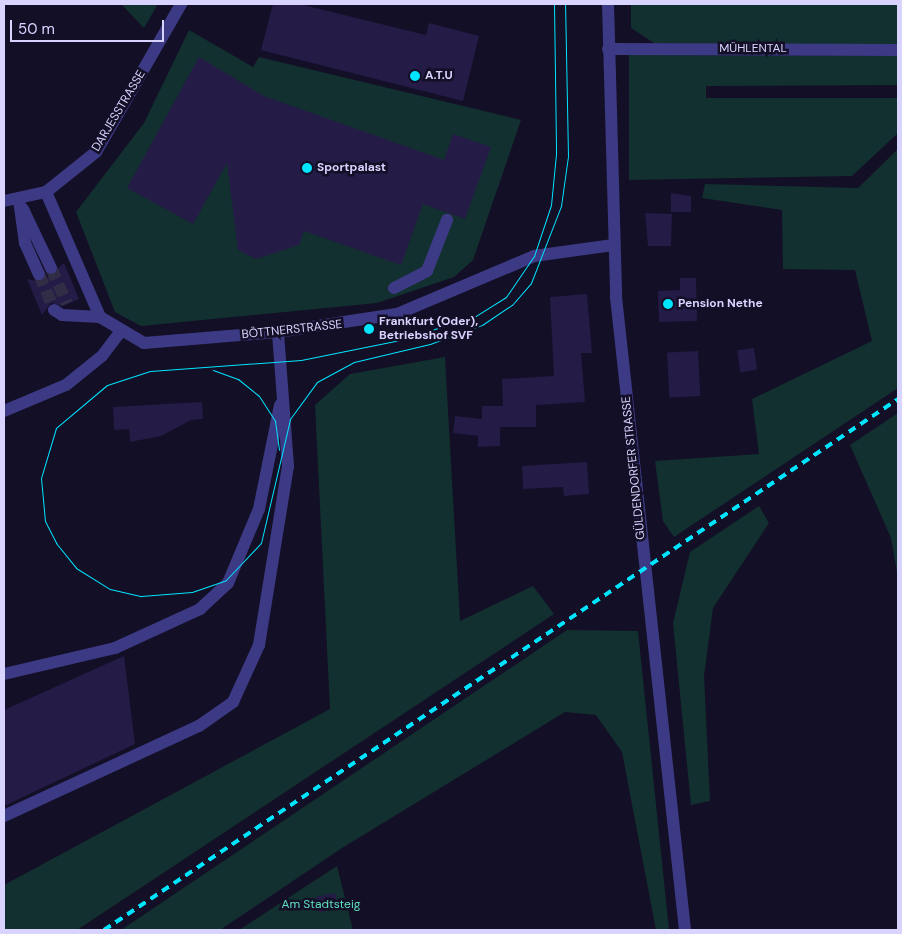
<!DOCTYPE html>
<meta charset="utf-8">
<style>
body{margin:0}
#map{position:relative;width:902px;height:934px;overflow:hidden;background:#130f26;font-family:"DM Sans",sans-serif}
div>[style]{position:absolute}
.green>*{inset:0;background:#12302f}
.building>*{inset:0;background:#241b47;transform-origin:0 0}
.minor-tunnel>*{height:12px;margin-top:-6px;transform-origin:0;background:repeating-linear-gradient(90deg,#312d47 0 12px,transparent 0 18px)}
.minor>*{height:12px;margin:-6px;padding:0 6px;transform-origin:6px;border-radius:6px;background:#3d3a85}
.tram>*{height:1px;margin:-0.5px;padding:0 0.5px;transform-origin:0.5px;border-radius:0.5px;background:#00e5ff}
.rail>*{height:4px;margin-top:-2px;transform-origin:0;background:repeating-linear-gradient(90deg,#00e5ff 0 8px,transparent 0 14px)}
.dots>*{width:14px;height:14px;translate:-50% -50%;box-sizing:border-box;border:2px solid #130f26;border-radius:50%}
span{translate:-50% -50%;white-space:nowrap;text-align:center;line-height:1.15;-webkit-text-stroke:5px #130f26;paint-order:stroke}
.street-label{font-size:12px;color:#d9d4ff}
.poi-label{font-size:12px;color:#d9d4ff;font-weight:700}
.left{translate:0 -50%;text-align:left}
.park-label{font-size:12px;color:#5fe0c0}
.frame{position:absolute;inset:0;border:5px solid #d9d4ff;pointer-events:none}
.scale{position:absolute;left:10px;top:20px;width:154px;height:22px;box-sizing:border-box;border:2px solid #d9d4ff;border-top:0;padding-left:6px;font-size:15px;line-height:18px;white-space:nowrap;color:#d9d4ff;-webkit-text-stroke:4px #130f26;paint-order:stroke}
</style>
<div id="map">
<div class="green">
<div style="clip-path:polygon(121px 4px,158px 4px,144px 28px)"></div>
<div style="clip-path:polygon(631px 4px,898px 4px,898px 46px,654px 43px,631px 28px)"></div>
<div style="clip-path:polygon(189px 30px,253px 67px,259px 57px,521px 120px,473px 260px,454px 277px,377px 303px,141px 326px,115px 312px,76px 212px,144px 123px)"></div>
<div style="clip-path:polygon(629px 55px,898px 56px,898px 85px,706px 86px,706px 98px,898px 98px,898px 133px,852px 176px,629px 180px)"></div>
<div style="clip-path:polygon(898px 149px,898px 388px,674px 537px,663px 521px,655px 461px,759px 454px,752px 399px,872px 341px,855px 270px,783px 269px,782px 210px,702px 198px,705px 184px,858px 188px)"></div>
<div style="clip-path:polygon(445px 357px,460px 621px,533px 586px,554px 614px,77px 930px,4px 930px,4px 885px,330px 709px,315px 405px,350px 374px)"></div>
<div style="clip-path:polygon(898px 413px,898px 578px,891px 538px,850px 445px)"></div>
<div style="clip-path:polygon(759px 506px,769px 523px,713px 608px,704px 676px,710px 801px,691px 805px,673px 623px,690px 552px)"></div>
<div style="clip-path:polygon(567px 630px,638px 631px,669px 930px,656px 930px,622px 752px,596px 715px,565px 712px,342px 848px,220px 930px,121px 930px)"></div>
<div style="clip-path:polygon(337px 866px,353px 930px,239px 930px)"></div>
</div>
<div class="building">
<div style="clip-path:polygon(273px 4px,299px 4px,426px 35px,429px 23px,479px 36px,463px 101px,261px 50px)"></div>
<div style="clip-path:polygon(199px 57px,264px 96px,444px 160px,453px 134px,491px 147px,465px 219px,423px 204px,401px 265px,304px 231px,299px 245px,256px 259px,238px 250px,227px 163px,193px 224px,127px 188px)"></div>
<div style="clip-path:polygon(671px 193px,691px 196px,691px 212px,671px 212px)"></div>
<div style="clip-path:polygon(645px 213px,672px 214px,671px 246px,648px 246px)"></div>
<div style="clip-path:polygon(64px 263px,79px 299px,63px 306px,51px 303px,42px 315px,27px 279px,42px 282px)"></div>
<div style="clip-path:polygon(680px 278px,696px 278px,697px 321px,659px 322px,658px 291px,680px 290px)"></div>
<div style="clip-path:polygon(587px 294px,592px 353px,581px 353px,585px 402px,536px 405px,536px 427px,500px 427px,500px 446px,478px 447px,478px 436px,453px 433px,455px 416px,482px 419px,482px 406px,503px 406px,502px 379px,554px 376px,550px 297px)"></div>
<div style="left:754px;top:348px;width:22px;height:17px;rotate:82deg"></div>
<div style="left:698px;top:351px;width:45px;height:31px;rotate:87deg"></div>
<div style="clip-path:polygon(202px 402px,203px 419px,191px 420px,161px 436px,130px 442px,129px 429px,114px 430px,113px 407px)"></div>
<div style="clip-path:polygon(587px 462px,589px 494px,564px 496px,563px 487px,523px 489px,522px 466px)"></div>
<div style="clip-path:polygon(124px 656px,135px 744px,4px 806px,4px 710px)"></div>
<div style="left:335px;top:893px;width:16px;height:19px;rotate:79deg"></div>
</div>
<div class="minor-tunnel">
<div style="left:51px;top:268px;width:39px;rotate:66deg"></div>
<div style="left:39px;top:274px;width:39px;rotate:67deg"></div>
</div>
<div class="minor">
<div style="left:608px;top:4px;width:293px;rotate:88.4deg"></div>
<div style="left:616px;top:297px;width:637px;rotate:83.78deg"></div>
<div style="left:608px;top:49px;width:290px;rotate:0.2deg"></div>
<div style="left:46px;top:192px;width:136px;rotate:66.6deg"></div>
<div style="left:100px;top:317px;width:51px;rotate:30.6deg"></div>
<div style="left:144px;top:343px;width:134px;rotate:-4.7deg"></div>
<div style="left:278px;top:332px;width:120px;rotate:-8.6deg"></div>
<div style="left:397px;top:314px;width:149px;rotate:-22.9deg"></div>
<div style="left:534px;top:256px;width:80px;rotate:-7.9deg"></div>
<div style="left:19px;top:200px;width:43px;rotate:82.1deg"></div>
<div style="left:25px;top:243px;width:34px;rotate:66deg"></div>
<div style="left:4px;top:201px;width:43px;rotate:-12.1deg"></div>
<div style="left:46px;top:192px;width:64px;rotate:-38.7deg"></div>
<div style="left:96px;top:152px;width:171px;rotate:-60.1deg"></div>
<div style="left:23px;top:209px;width:65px;rotate:64.6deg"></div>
<div style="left:394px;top:288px;width:37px;rotate:-27deg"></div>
<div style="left:427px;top:271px;width:55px;rotate:-68.6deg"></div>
<div style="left:54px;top:310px;width:9px;rotate:32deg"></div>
<div style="left:62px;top:315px;width:38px;rotate:3deg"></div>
<div style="left:4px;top:411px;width:67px;rotate:-22.8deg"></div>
<div style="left:66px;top:385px;width:46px;rotate:-38.9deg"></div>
<div style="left:102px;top:356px;width:30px;rotate:-53deg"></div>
<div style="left:4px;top:674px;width:114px;rotate:-13.2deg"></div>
<div style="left:115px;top:648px;width:94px;rotate:-24.6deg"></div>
<div style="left:200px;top:609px;width:38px;rotate:-43deg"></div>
<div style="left:228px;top:583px;width:80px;rotate:-67.3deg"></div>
<div style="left:259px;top:509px;width:106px;rotate:-78.6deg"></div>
<div style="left:4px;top:816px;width:215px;rotate:-24.8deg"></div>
<div style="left:199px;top:726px;width:42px;rotate:-35.2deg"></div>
<div style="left:233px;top:702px;width:63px;rotate:-65.5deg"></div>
<div style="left:259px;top:645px;width:181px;rotate:-80.8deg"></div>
<div style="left:288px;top:466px;width:134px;rotate:-94.3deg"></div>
</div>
<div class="tram">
<div style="left:554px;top:4px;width:150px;rotate:89.2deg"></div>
<div style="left:556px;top:154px;width:51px;rotate:95.6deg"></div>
<div style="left:551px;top:205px;width:54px;rotate:108.4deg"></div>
<div style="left:534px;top:256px;width:50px;rotate:124.3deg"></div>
<div style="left:506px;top:297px;width:36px;rotate:148deg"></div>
<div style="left:476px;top:316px;width:80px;rotate:162.5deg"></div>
<div style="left:400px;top:340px;width:101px;rotate:168.6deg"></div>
<div style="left:301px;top:360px;width:151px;rotate:175.8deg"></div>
<div style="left:150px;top:371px;width:45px;rotate:162deg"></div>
<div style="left:107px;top:385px;width:67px;rotate:139.9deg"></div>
<div style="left:56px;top:428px;width:52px;rotate:106.7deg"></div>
<div style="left:41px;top:478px;width:43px;rotate:84.7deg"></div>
<div style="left:45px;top:521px;width:25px;rotate:63deg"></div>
<div style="left:56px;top:543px;width:32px;rotate:51deg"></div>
<div style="left:76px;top:568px;width:40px;rotate:32deg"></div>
<div style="left:110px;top:589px;width:32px;rotate:13deg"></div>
<div style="left:141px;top:596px;width:51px;rotate:-4.5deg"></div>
<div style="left:192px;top:592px;width:36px;rotate:-19deg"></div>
<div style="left:226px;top:580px;width:51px;rotate:-46.6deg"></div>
<div style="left:261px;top:543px;width:127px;rotate:-76.8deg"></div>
<div style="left:290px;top:419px;width:46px;rotate:-53.9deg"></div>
<div style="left:317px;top:382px;width:42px;rotate:-28.4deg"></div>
<div style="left:354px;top:362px;width:78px;rotate:-13.3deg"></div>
<div style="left:430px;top:344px;width:55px;rotate:-20.1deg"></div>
<div style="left:482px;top:325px;width:36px;rotate:-34deg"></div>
<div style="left:512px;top:305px;width:29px;rotate:-49deg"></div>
<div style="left:531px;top:283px;width:83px;rotate:-68.7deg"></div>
<div style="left:561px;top:206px;width:50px;rotate:-82deg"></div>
<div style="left:568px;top:156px;width:152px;rotate:-91.1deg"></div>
<div style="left:213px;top:370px;width:27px;rotate:20deg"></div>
<div style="left:238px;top:379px;width:27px;rotate:39deg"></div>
<div style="left:259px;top:396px;width:30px;rotate:57deg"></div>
<div style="left:275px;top:421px;width:29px;rotate:82deg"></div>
</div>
<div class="rail">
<div style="left:104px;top:930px;width:955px;rotate:-33.77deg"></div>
</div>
<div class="dots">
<div style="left:415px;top:76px;background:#00e5ff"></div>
<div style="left:307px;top:168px;background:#00e5ff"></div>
<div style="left:668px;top:304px;background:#00e5ff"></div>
<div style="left:369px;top:329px;background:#00e5ff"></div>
</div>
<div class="street-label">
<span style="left:753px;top:49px">MÜHLENTAL</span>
<span style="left:119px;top:111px;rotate:-59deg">DARJESSTRASSE</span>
<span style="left:292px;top:330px;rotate:-6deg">BÖTTNERSTRASSE</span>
<span style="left:634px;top:468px;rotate:-96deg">GÜLDENDORFER STRASSE</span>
</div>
<div class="poi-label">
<span class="left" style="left:425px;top:76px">A.T.U</span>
<span class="left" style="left:317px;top:168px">Sportpalast</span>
<span class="left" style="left:678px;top:304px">Pension Nethe</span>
<span class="left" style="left:379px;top:329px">Frankfurt (Oder),<br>Betriebshof SVF</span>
</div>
<div class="park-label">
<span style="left:321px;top:905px">Am Stadtsteig</span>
</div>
<div class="frame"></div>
<div class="scale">50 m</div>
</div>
